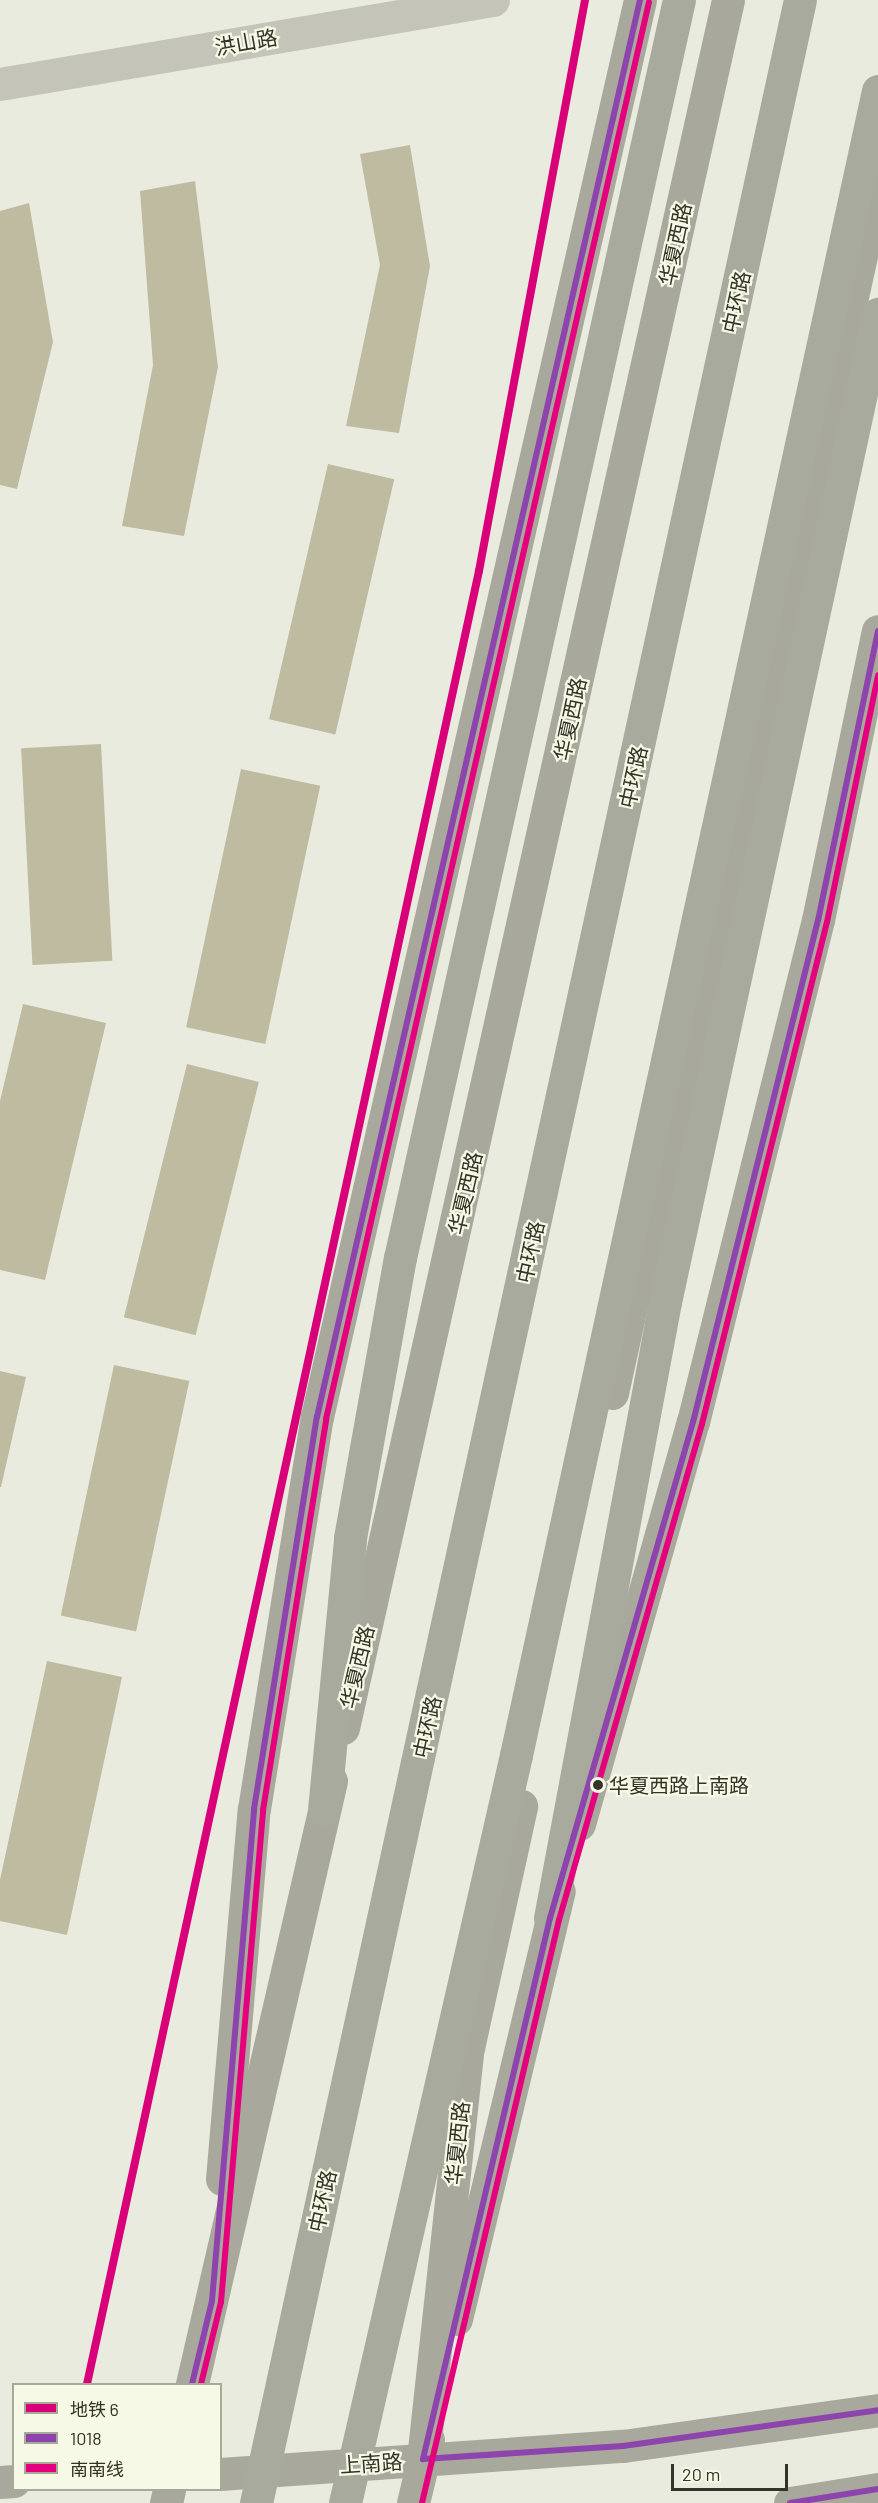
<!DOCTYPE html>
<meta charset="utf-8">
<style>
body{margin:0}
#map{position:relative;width:878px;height:2503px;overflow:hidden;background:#eaebdf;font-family:Barlow,"Noto Sans SC",sans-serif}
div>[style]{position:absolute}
.building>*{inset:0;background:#bfbba0;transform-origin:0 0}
.minor>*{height:33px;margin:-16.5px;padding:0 16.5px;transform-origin:16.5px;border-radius:16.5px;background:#c4c4b8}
.major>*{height:33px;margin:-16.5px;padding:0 16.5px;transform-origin:16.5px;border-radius:16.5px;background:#a8a89d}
.highway>*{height:33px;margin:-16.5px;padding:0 16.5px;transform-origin:16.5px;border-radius:16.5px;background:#a9aa9e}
.bus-1>*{height:6px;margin:-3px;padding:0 3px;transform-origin:3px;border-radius:3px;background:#8e44ad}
.bus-2>*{height:6px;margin:-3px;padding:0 3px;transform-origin:3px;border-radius:3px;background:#e5007d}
.metro-1>*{height:8px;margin:-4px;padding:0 4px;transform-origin:4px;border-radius:4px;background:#d9017a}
.dots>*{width:16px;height:16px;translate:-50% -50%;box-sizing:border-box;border:3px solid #f6f9e5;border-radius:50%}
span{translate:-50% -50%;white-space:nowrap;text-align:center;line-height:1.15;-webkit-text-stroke:4.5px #f6f9e5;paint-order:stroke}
.bus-label{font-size:20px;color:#343326}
.left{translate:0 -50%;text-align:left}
.street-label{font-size:21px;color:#343326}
.legend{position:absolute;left:12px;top:2383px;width:210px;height:108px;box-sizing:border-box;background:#f6f9e5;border:2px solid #a8aa99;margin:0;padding:8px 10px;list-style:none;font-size:18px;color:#343326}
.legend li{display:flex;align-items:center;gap:12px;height:30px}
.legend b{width:30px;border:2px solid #a8aa99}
.scale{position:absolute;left:671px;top:2464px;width:117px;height:27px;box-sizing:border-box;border:3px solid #343326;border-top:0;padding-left:8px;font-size:18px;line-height:21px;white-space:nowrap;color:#343326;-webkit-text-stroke:4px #f6f9e5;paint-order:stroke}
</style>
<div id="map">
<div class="building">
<div style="clip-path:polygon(410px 145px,430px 266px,399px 433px,346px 426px,380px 265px,360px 154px)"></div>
<div style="clip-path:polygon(195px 181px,218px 367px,184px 536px,122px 526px,153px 365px,140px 191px)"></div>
<div style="clip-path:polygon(29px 203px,53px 342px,17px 489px,0 485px,0 211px)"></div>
<div style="left:328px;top:464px;width:68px;height:262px;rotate:13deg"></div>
<div style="left:101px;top:744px;width:217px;height:80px;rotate:87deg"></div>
<div style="left:241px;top:769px;width:81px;height:264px;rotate:12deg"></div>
<div style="clip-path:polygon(23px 1004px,106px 1023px,45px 1280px,0 1270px,0 1101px)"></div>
<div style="left:187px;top:1064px;width:74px;height:261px;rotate:14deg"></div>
<div style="left:114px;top:1365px;width:77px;height:256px;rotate:12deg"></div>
<div style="clip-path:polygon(0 1371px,26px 1377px,1px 1487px,0 1487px)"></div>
<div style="clip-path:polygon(47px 1661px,122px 1677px,67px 1935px,0 1921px,0 1880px)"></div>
</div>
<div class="minor">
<div style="left:0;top:84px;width:500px;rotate:-9.67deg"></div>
</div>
<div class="major">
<div style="left:612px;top:1393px;width:1244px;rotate:-77.65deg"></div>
<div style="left:343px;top:1728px;width:1770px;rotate:-77.44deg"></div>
<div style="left:579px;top:1824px;width:418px;rotate:-74.2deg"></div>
<div style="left:693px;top:1422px;width:517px;rotate:-76.02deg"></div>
<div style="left:818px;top:920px;width:295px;rotate:-78.3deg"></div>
<div style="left:222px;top:2179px;width:371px;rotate:-85.1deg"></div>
<div style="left:254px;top:1809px;width:397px;rotate:-80.9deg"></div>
<div style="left:317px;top:1417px;width:1453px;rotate:-77.16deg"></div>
<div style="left:456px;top:2319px;width:440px;rotate:-76.5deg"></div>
<div style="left:192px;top:2384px;width:619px;rotate:-77.02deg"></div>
<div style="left:423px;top:2459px;width:413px;rotate:-83.8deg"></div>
<div style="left:468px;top:2048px;width:248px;rotate:-77.6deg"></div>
<div style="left:220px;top:2474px;width:404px;rotate:-4deg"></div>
<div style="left:623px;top:2446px;width:258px;rotate:-8deg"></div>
<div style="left:0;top:2482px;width:14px;rotate:-4deg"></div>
<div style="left:166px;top:2503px;width:13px;rotate:-77deg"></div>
<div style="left:413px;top:2503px;width:65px;rotate:-76.6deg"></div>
<div style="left:790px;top:2503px;width:89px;rotate:-9deg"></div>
</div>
<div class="highway">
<div style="left:324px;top:1810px;width:273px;rotate:-84.5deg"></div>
<div style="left:350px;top:1538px;width:284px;rotate:-79.9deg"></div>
<div style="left:400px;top:1258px;width:1289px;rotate:-77.5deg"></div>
<div style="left:550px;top:1918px;width:627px;rotate:-79.43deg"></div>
<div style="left:665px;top:1302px;width:1011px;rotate:-77.83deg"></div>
<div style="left:256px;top:2503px;width:2561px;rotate:-77.74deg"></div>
<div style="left:345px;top:2503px;width:767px;rotate:-77.12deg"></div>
<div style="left:516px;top:1755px;width:1703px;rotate:-77.73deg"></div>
</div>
<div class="bus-1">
<div style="left:878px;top:631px;width:295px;rotate:101.7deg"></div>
<div style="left:818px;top:920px;width:517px;rotate:103.98deg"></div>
<div style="left:693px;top:1422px;width:516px;rotate:106.08deg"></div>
<div style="left:550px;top:1918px;width:556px;rotate:103.21deg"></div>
<div style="left:423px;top:2459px;width:200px;rotate:-3.7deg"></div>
<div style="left:623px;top:2446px;width:258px;rotate:-8deg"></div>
<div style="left:192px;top:2384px;width:85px;rotate:-76.5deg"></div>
<div style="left:212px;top:2301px;width:494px;rotate:-85.1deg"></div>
<div style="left:254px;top:1809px;width:397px;rotate:-80.9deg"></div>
<div style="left:317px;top:1417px;width:1453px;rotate:-77.16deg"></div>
<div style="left:790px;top:2503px;width:89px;rotate:-9deg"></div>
</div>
<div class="bus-2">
<div style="left:201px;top:2384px;width:84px;rotate:-76.3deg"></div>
<div style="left:221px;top:2302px;width:494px;rotate:-85.1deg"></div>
<div style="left:263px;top:1810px;width:396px;rotate:-80.8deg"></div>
<div style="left:326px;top:1419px;width:1453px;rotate:-77.16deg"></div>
<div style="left:422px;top:2503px;width:599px;rotate:-76.78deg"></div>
<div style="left:559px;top:1920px;width:516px;rotate:-73.92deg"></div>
<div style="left:702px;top:1424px;width:517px;rotate:-76.02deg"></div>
<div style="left:827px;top:922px;width:252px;rotate:-78.3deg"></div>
</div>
<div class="metro-1">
<div style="left:87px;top:2384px;width:1855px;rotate:-77.8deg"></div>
<div style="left:479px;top:571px;width:581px;rotate:-79.48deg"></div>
</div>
<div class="dots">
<div style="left:598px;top:1785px;background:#343326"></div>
</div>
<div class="bus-label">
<span class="left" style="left:609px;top:1785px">华夏西路上南路</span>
</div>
<div class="street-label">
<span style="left:246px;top:42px;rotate:-10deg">洪山路</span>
<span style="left:675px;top:244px;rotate:-78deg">华夏西路</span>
<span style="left:736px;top:302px;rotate:-78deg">中环路</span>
<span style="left:570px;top:719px;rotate:-78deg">华夏西路</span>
<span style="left:633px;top:777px;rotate:-78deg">中环路</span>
<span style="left:465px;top:1193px;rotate:-77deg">华夏西路</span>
<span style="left:530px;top:1252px;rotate:-78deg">中环路</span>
<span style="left:357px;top:1667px;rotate:-77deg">华夏西路</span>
<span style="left:427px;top:1727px;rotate:-78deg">中环路</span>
<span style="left:457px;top:2143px;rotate:-84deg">华夏西路</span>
<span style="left:322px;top:2201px;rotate:-78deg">中环路</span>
<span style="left:371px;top:2463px;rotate:-4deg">上南路</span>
</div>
<ul class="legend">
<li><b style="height:8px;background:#d9017a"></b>地铁 6</li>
<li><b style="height:8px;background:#8e44ad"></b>1018</li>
<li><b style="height:8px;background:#e5007d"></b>南南线</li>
</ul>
<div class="scale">20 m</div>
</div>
